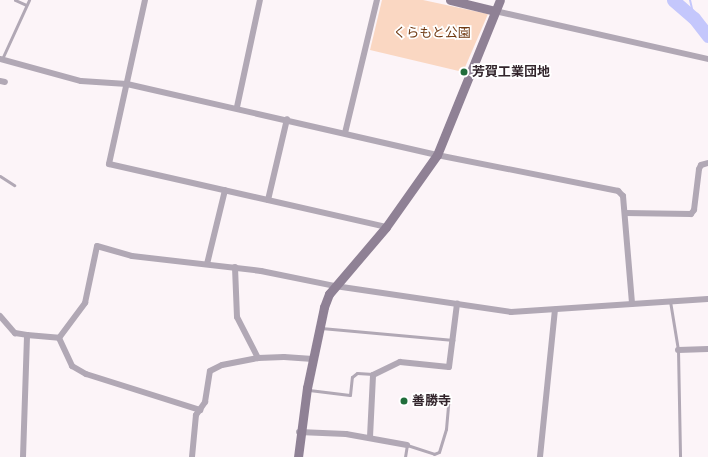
<!DOCTYPE html>
<meta charset="utf-8">
<style>
body{margin:0}
#map{position:relative;width:708px;height:457px;overflow:hidden;background:#fcf4f8;font-family:"Varela Round","Noto Sans JP",sans-serif}
div>[style]{position:absolute}
.green>*{inset:0;background:#fad7c2}
.stream>*{height:2px;margin:-1px;padding:0 1px;transform-origin:1px;border-radius:1px;background:#c4c7fc}
.river>*{height:13px;margin:-6.5px;padding:0 6.5px;transform-origin:6.5px;border-radius:6.5px;background:#c4c7fc}
.lane>*{height:3px;margin:-1.5px;padding:0 1.5px;transform-origin:1.5px;border-radius:1.5px;background:#b1a8b5}
.street>*{height:6px;margin:-3px;padding:0 3px;transform-origin:3px;border-radius:3px;background:#b1a8b5}
.secondary>*{height:9px;margin:-4.5px;padding:0 4.5px;transform-origin:4.5px;border-radius:4.5px;background:#8f8195}
.dots>*{width:11px;height:11px;translate:-50% -50%;box-sizing:border-box;border:2px solid #fff;border-radius:50%}
span{translate:-50% -50%;white-space:nowrap;text-align:center;line-height:1.15;-webkit-text-stroke:3.5px #fff;paint-order:stroke}
.park-label{font-size:13px;color:#6f3911}
.poi-label{font-size:13px;color:#33252c;font-weight:700}
.left{translate:0 -50%;text-align:left}
</style>
<div id="map">
<div class="green">
<div style="clip-path:polygon(382px 0,423px 0,488px 14px,463px 72px,370px 50px)"></div>
</div>
<div class="stream">
<div style="left:690px;top:0;width:18px;rotate:77deg"></div>
</div>
<div class="river">
<div style="left:673px;top:0;width:28px;rotate:41deg"></div>
<div style="left:694px;top:18px;width:23px;rotate:52deg"></div>
</div>
<div class="lane">
<div style="left:15px;top:0;width:12px;rotate:24deg"></div>
<div style="left:2px;top:59px;width:65px;rotate:-65.4deg"></div>
<div style="left:0;top:176px;width:17px;rotate:33deg"></div>
<div style="left:670px;top:301px;width:50px;rotate:80.7deg"></div>
<div style="left:678px;top:350px;width:107px;rotate:88.9deg"></div>
<div style="left:321px;top:328px;width:133px;rotate:5.2deg"></div>
<div style="left:309px;top:390px;width:41px;rotate:7deg"></div>
<div style="left:350px;top:395px;width:18px;rotate:-84deg"></div>
<div style="left:352px;top:377px;width:6px;rotate:-39deg"></div>
<div style="left:357px;top:373px;width:16px;rotate:4deg"></div>
<div style="left:405px;top:457px;width:12px;rotate:-81deg"></div>
<div style="left:407px;top:445px;width:28px;rotate:18deg"></div>
<div style="left:434px;top:454px;width:5px;rotate:-22deg"></div>
<div style="left:439px;top:452px;width:24px;rotate:-73deg"></div>
<div style="left:446px;top:429px;width:34px;rotate:-85deg"></div>
</div>
<div class="street">
<div style="left:145px;top:0;width:168px;rotate:102.4deg"></div>
<div style="left:109px;top:164px;width:284px;rotate:12.8deg"></div>
<div style="left:495px;top:11px;width:218px;rotate:12.7deg"></div>
<div style="left:0;top:59px;width:84px;rotate:15.2deg"></div>
<div style="left:81px;top:81px;width:46px;rotate:3.7deg"></div>
<div style="left:127px;top:84px;width:318px;rotate:12.9deg"></div>
<div style="left:437px;top:155px;width:185px;rotate:11.2deg"></div>
<div style="left:618px;top:191px;width:7px;rotate:45deg"></div>
<div style="left:623px;top:196px;width:108px;rotate:85.2deg"></div>
<div style="left:0;top:81px;width:5px;rotate:11deg"></div>
<div style="left:237px;top:107px;width:109px;rotate:-77.9deg"></div>
<div style="left:345px;top:133px;width:137px;rotate:-76.5deg"></div>
<div style="left:268px;top:200px;width:83px;rotate:-76.8deg"></div>
<div style="left:625px;top:213px;width:66px;rotate:0.9deg"></div>
<div style="left:691px;top:214px;width:5px;rotate:-53deg"></div>
<div style="left:694px;top:210px;width:41px;rotate:-83deg"></div>
<div style="left:699px;top:169px;width:4px;rotate:-63deg"></div>
<div style="left:701px;top:165px;width:7px;rotate:-16deg"></div>
<div style="left:207px;top:264px;width:76px;rotate:-76.3deg"></div>
<div style="left:0;top:316px;width:23px;rotate:49deg"></div>
<div style="left:15px;top:333px;width:12px;rotate:9deg"></div>
<div style="left:59px;top:338px;width:44px;rotate:-53.4deg"></div>
<div style="left:85px;top:303px;width:58px;rotate:-78.1deg"></div>
<div style="left:97px;top:246px;width:36px;rotate:16deg"></div>
<div style="left:132px;top:256px;width:130px;rotate:6.6deg"></div>
<div style="left:261px;top:271px;width:76px;rotate:11.5deg"></div>
<div style="left:335px;top:286px;width:178px;rotate:8.4deg"></div>
<div style="left:511px;top:312px;width:197px;rotate:-3.8deg"></div>
<div style="left:59px;top:338px;width:31px;rotate:65deg"></div>
<div style="left:72px;top:366px;width:16px;rotate:30deg"></div>
<div style="left:86px;top:374px;width:120px;rotate:17.5deg"></div>
<div style="left:678px;top:350px;width:30px;rotate:-2deg"></div>
<div style="left:258px;top:358px;width:26px;rotate:-2deg"></div>
<div style="left:284px;top:357px;width:29px;rotate:4deg"></div>
<div style="left:299px;top:432px;width:47px;rotate:2.4deg"></div>
<div style="left:346px;top:434px;width:62px;rotate:10.2deg"></div>
<div style="left:370px;top:437px;width:62px;rotate:-87.2deg"></div>
<div style="left:373px;top:375px;width:30px;rotate:-26deg"></div>
<div style="left:400px;top:362px;width:49px;rotate:5.8deg"></div>
<div style="left:449px;top:367px;width:64px;rotate:-82.8deg"></div>
<div style="left:23px;top:457px;width:122px;rotate:-88.1deg"></div>
<div style="left:27px;top:335px;width:32px;rotate:5deg"></div>
<div style="left:192px;top:457px;width:42px;rotate:-84.6deg"></div>
<div style="left:196px;top:415px;width:16px;rotate:-55deg"></div>
<div style="left:205px;top:402px;width:31px;rotate:-81deg"></div>
<div style="left:210px;top:371px;width:13px;rotate:-27deg"></div>
<div style="left:222px;top:365px;width:37px;rotate:-11deg"></div>
<div style="left:258px;top:358px;width:46px;rotate:-117.1deg"></div>
<div style="left:237px;top:317px;width:50px;rotate:-92.3deg"></div>
<div style="left:540px;top:457px;width:148px;rotate:-84.2deg"></div>
</div>
<div class="secondary">
<div style="left:450px;top:0;width:46px;rotate:13.7deg"></div>
<div style="left:298px;top:457px;width:70px;rotate:-82.6deg"></div>
<div style="left:307px;top:388px;width:83px;rotate:-78.1deg"></div>
<div style="left:324px;top:307px;width:14px;rotate:-69deg"></div>
<div style="left:329px;top:294px;width:88px;rotate:-49.6deg"></div>
<div style="left:386px;top:227px;width:88px;rotate:-54.7deg"></div>
<div style="left:437px;top:155px;width:167px;rotate:-67.9deg"></div>
</div>
<div class="dots">
<div style="left:464px;top:72px;background:#216d3b"></div>
<div style="left:404px;top:401px;background:#216d3b"></div>
</div>
<div class="park-label">
<span style="left:432px;top:33px">くらもと公園</span>
</div>
<div class="poi-label">
<span class="left" style="left:472px;top:72px">芳賀工業団地</span>
<span class="left" style="left:412px;top:401px">善勝寺</span>
</div>
</div>
